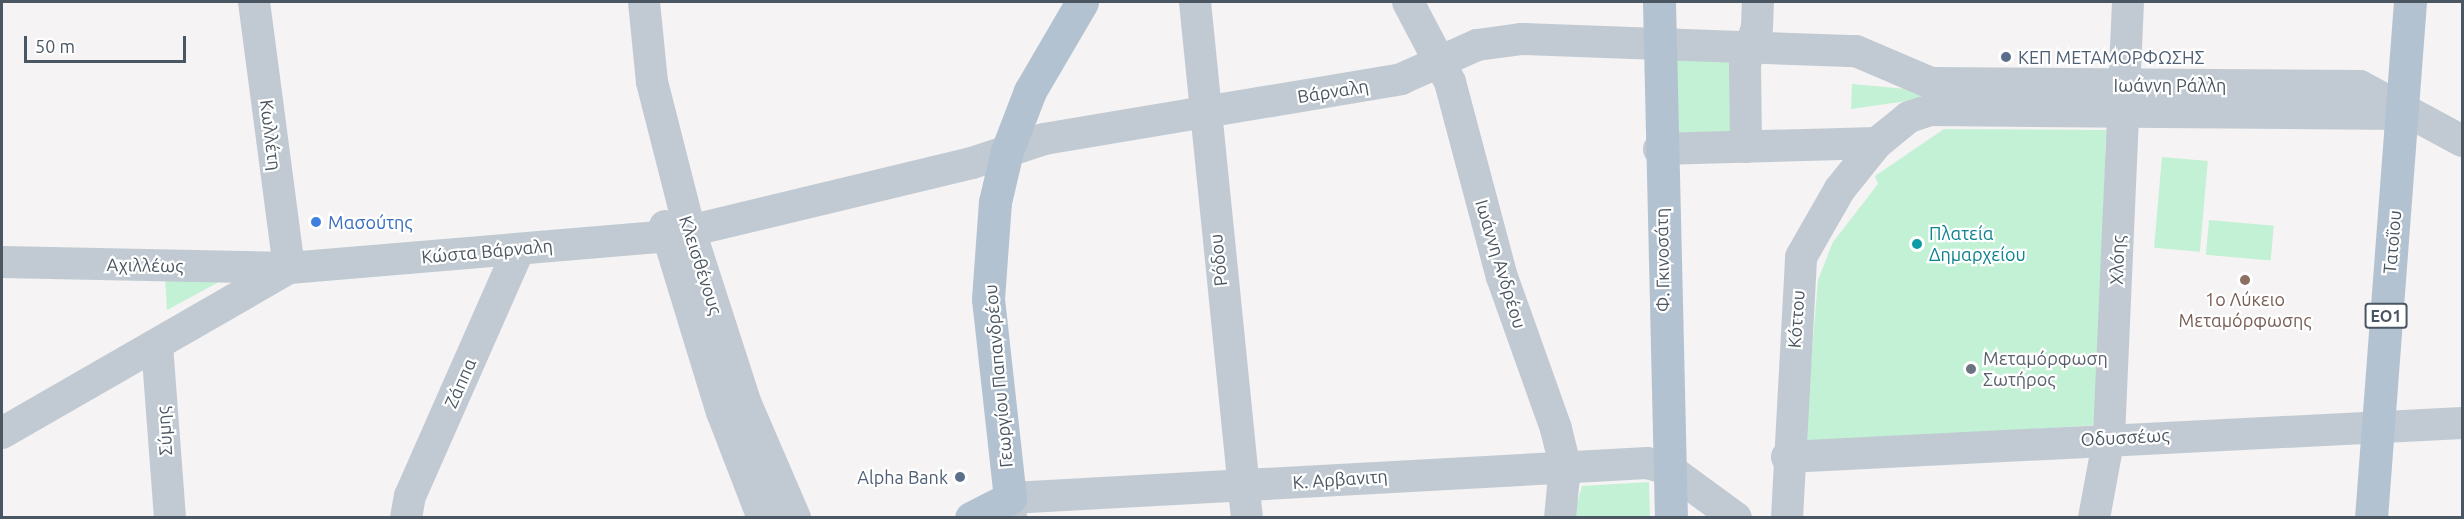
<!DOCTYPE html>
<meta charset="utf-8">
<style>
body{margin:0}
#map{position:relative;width:2464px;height:519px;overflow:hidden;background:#f5f3f3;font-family:Ubuntu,sans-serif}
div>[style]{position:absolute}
.green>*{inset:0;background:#c3f1d5;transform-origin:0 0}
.minor>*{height:32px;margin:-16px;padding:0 16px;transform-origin:16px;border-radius:16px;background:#c1cad2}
.major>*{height:33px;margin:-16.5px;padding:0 16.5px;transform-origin:16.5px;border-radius:16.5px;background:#b3c2d1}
.dots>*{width:16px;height:16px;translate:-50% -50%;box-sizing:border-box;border:3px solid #fff;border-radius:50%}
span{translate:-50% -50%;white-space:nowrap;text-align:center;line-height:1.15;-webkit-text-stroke:4.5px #fff;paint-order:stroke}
.shield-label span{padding:2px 4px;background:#fff;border:2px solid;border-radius:4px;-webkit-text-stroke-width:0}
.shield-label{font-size:16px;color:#4a5661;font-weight:700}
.service-label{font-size:18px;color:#4e5e75}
.left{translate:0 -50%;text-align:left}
.right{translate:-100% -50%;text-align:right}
.street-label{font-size:18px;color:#4a5661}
.shop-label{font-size:18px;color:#366cbe}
.culture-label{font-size:18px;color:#0d838f}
.education-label{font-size:18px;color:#785e54}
.worship-label{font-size:18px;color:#5b616d}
.frame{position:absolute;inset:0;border:3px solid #4a5661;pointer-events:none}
.scale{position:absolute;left:24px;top:36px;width:162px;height:27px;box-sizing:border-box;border:3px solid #4a5661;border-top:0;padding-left:8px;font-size:18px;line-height:21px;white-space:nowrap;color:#4a5661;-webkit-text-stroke:4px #fff;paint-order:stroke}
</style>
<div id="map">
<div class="green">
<div style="left:1676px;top:55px;width:59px;height:83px"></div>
<div style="clip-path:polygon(1852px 84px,1918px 90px,1921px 99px,1851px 109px)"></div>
<div style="clip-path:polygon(1944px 129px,2106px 130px,2097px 425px,1804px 444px,1818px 280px,1833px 242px,1878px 184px,1875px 176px)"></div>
<div style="left:2162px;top:157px;width:46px;height:91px;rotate:5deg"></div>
<div style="left:2209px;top:220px;width:65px;height:35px;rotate:5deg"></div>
<div style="clip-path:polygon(165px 276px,230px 276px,167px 310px)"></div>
<div style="clip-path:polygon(1649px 482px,1650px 517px,1573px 518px,1582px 486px)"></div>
</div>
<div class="minor">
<div style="left:254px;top:2px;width:268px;rotate:82.5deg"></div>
<div style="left:644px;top:2px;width:80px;rotate:84.3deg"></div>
<div style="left:652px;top:82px;width:154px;rotate:75.7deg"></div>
<div style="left:690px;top:231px;width:182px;rotate:72.1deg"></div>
<div style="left:746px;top:404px;width:124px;rotate:66.7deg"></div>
<div style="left:1195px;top:2px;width:519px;rotate:84.25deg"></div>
<div style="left:1408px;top:2px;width:90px;rotate:62.3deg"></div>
<div style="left:1450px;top:82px;width:202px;rotate:75.1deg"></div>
<div style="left:1502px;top:277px;width:161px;rotate:70.4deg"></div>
<div style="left:1556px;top:429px;width:38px;rotate:76deg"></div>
<div style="left:1565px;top:466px;width:52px;rotate:95.5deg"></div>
<div style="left:1746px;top:147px;width:83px;rotate:-90.7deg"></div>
<div style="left:1745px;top:64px;width:38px;rotate:-72deg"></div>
<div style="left:1757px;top:28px;width:26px;rotate:-88deg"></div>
<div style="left:1659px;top:149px;width:218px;rotate:-1.6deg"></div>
<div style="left:665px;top:226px;width:195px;rotate:73deg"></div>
<div style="left:722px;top:412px;width:114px;rotate:68.9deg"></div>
<div style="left:2px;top:262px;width:287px;rotate:1.2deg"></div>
<div style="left:289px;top:268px;width:380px;rotate:-4.8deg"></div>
<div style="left:668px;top:236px;width:313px;rotate:-13.5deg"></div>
<div style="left:972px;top:163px;width:76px;rotate:-18.4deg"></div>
<div style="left:1044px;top:139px;width:362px;rotate:-9.5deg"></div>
<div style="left:1401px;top:79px;width:83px;rotate:-24.1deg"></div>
<div style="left:1477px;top:45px;width:44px;rotate:-7.8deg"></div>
<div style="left:1521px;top:39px;width:335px;rotate:2.1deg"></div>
<div style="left:1856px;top:51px;width:82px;rotate:23.1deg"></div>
<div style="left:1931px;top:83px;width:429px;rotate:0.4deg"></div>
<div style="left:2360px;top:86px;width:116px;rotate:28.3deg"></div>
<div style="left:157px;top:345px;width:173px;rotate:85.7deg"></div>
<div style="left:2px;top:433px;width:331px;rotate:-29.9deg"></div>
<div style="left:1787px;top:457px;width:676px;rotate:-2.88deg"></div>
<div style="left:406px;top:518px;width:22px;rotate:-80deg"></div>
<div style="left:410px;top:496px;width:270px;rotate:-66.2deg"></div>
<div style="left:1011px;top:518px;width:20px;rotate:-93deg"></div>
<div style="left:1010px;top:498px;width:638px;rotate:-3.14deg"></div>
<div style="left:1647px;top:463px;width:23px;rotate:15deg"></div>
<div style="left:1669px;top:469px;width:83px;rotate:36.2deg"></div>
<div style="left:1787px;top:518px;width:261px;rotate:-86.9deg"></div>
<div style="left:1801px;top:257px;width:78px;rotate:-60.2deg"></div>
<div style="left:1840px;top:189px;width:59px;rotate:-51.2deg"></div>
<div style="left:1877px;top:143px;width:41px;rotate:-39.1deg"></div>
<div style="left:1909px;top:117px;width:23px;rotate:-18deg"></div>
<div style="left:1931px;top:110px;width:470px;rotate:0.5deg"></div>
<div style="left:2094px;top:518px;width:82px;rotate:-79.5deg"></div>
<div style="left:2109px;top:437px;width:435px;rotate:-87.5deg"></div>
</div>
<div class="major">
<div style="left:1659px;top:2px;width:516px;rotate:88.67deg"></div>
<div style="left:971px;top:518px;width:44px;rotate:-27.1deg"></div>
<div style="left:1010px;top:498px;width:200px;rotate:-96.3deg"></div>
<div style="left:988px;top:299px;width:97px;rotate:-85.9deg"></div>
<div style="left:995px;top:202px;width:52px;rotate:-76.8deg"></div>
<div style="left:1007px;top:151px;width:64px;rotate:-69deg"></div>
<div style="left:1030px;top:91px;width:103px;rotate:-59.7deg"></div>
<div style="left:2371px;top:518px;width:517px;rotate:-85.68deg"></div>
</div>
<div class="dots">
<div style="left:2006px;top:57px;background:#5c6f8a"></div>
<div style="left:316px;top:222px;background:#3f7fe0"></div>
<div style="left:1917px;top:244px;background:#0f9aa8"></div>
<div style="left:2245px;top:280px;background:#8d6e63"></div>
<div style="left:1971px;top:369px;background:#6b7280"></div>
<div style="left:960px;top:477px;background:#5c6f8a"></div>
</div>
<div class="shield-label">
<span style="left:2386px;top:316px">ΕΟ1</span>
</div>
<div class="service-label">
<span class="left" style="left:2018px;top:57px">ΚΕΠ ΜΕΤΑΜΟΡΦΩΣΗΣ</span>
<span class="right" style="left:948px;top:477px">Alpha Bank</span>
</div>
<div class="street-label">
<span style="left:2170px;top:85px">Ιωάννη Ράλλη</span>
<span style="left:1333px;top:91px;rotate:-9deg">Βάρναλη</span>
<span style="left:271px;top:135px;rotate:83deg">Κωλλέτη</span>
<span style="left:2392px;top:242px;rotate:-85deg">Τατοΐου</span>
<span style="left:487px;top:251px;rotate:-5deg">Κώστα Βάρναλη</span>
<span style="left:1218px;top:260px;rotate:-96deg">Ρόδου</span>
<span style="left:1662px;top:260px;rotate:-91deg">Φ. Γκινοσάτη</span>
<span style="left:2117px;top:260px;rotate:-88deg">Χλόης</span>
<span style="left:1501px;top:264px;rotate:73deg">Ιωάννη Ανδρέου</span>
<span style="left:145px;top:265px;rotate:1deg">Αχιλλέως</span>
<span style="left:701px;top:265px;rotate:72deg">Κλεισθένους</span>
<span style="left:1796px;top:319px;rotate:-86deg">Κόττου</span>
<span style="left:998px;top:376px;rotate:-95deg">Γεωργίου Παπανδρέου</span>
<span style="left:460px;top:383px;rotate:-66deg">Ζάππα</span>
<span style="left:164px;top:431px;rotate:-94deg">Σύμης</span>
<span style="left:2125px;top:437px;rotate:-3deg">Οδυσσέως</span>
<span style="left:1340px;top:479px;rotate:-4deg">Κ. Αρβανιτη</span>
</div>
<div class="shop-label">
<span class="left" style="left:328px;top:222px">Μασούτης</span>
</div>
<div class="culture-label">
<span class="left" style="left:1929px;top:244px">Πλατεία<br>Δημαρχείου</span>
</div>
<div class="education-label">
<span style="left:2245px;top:310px">1ο Λύκειο<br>Μεταμόρφωσης</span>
</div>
<div class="worship-label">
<span class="left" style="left:1983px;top:369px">Μεταμόρφωση<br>Σωτήρος</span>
</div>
<div class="frame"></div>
<div class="scale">50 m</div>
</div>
